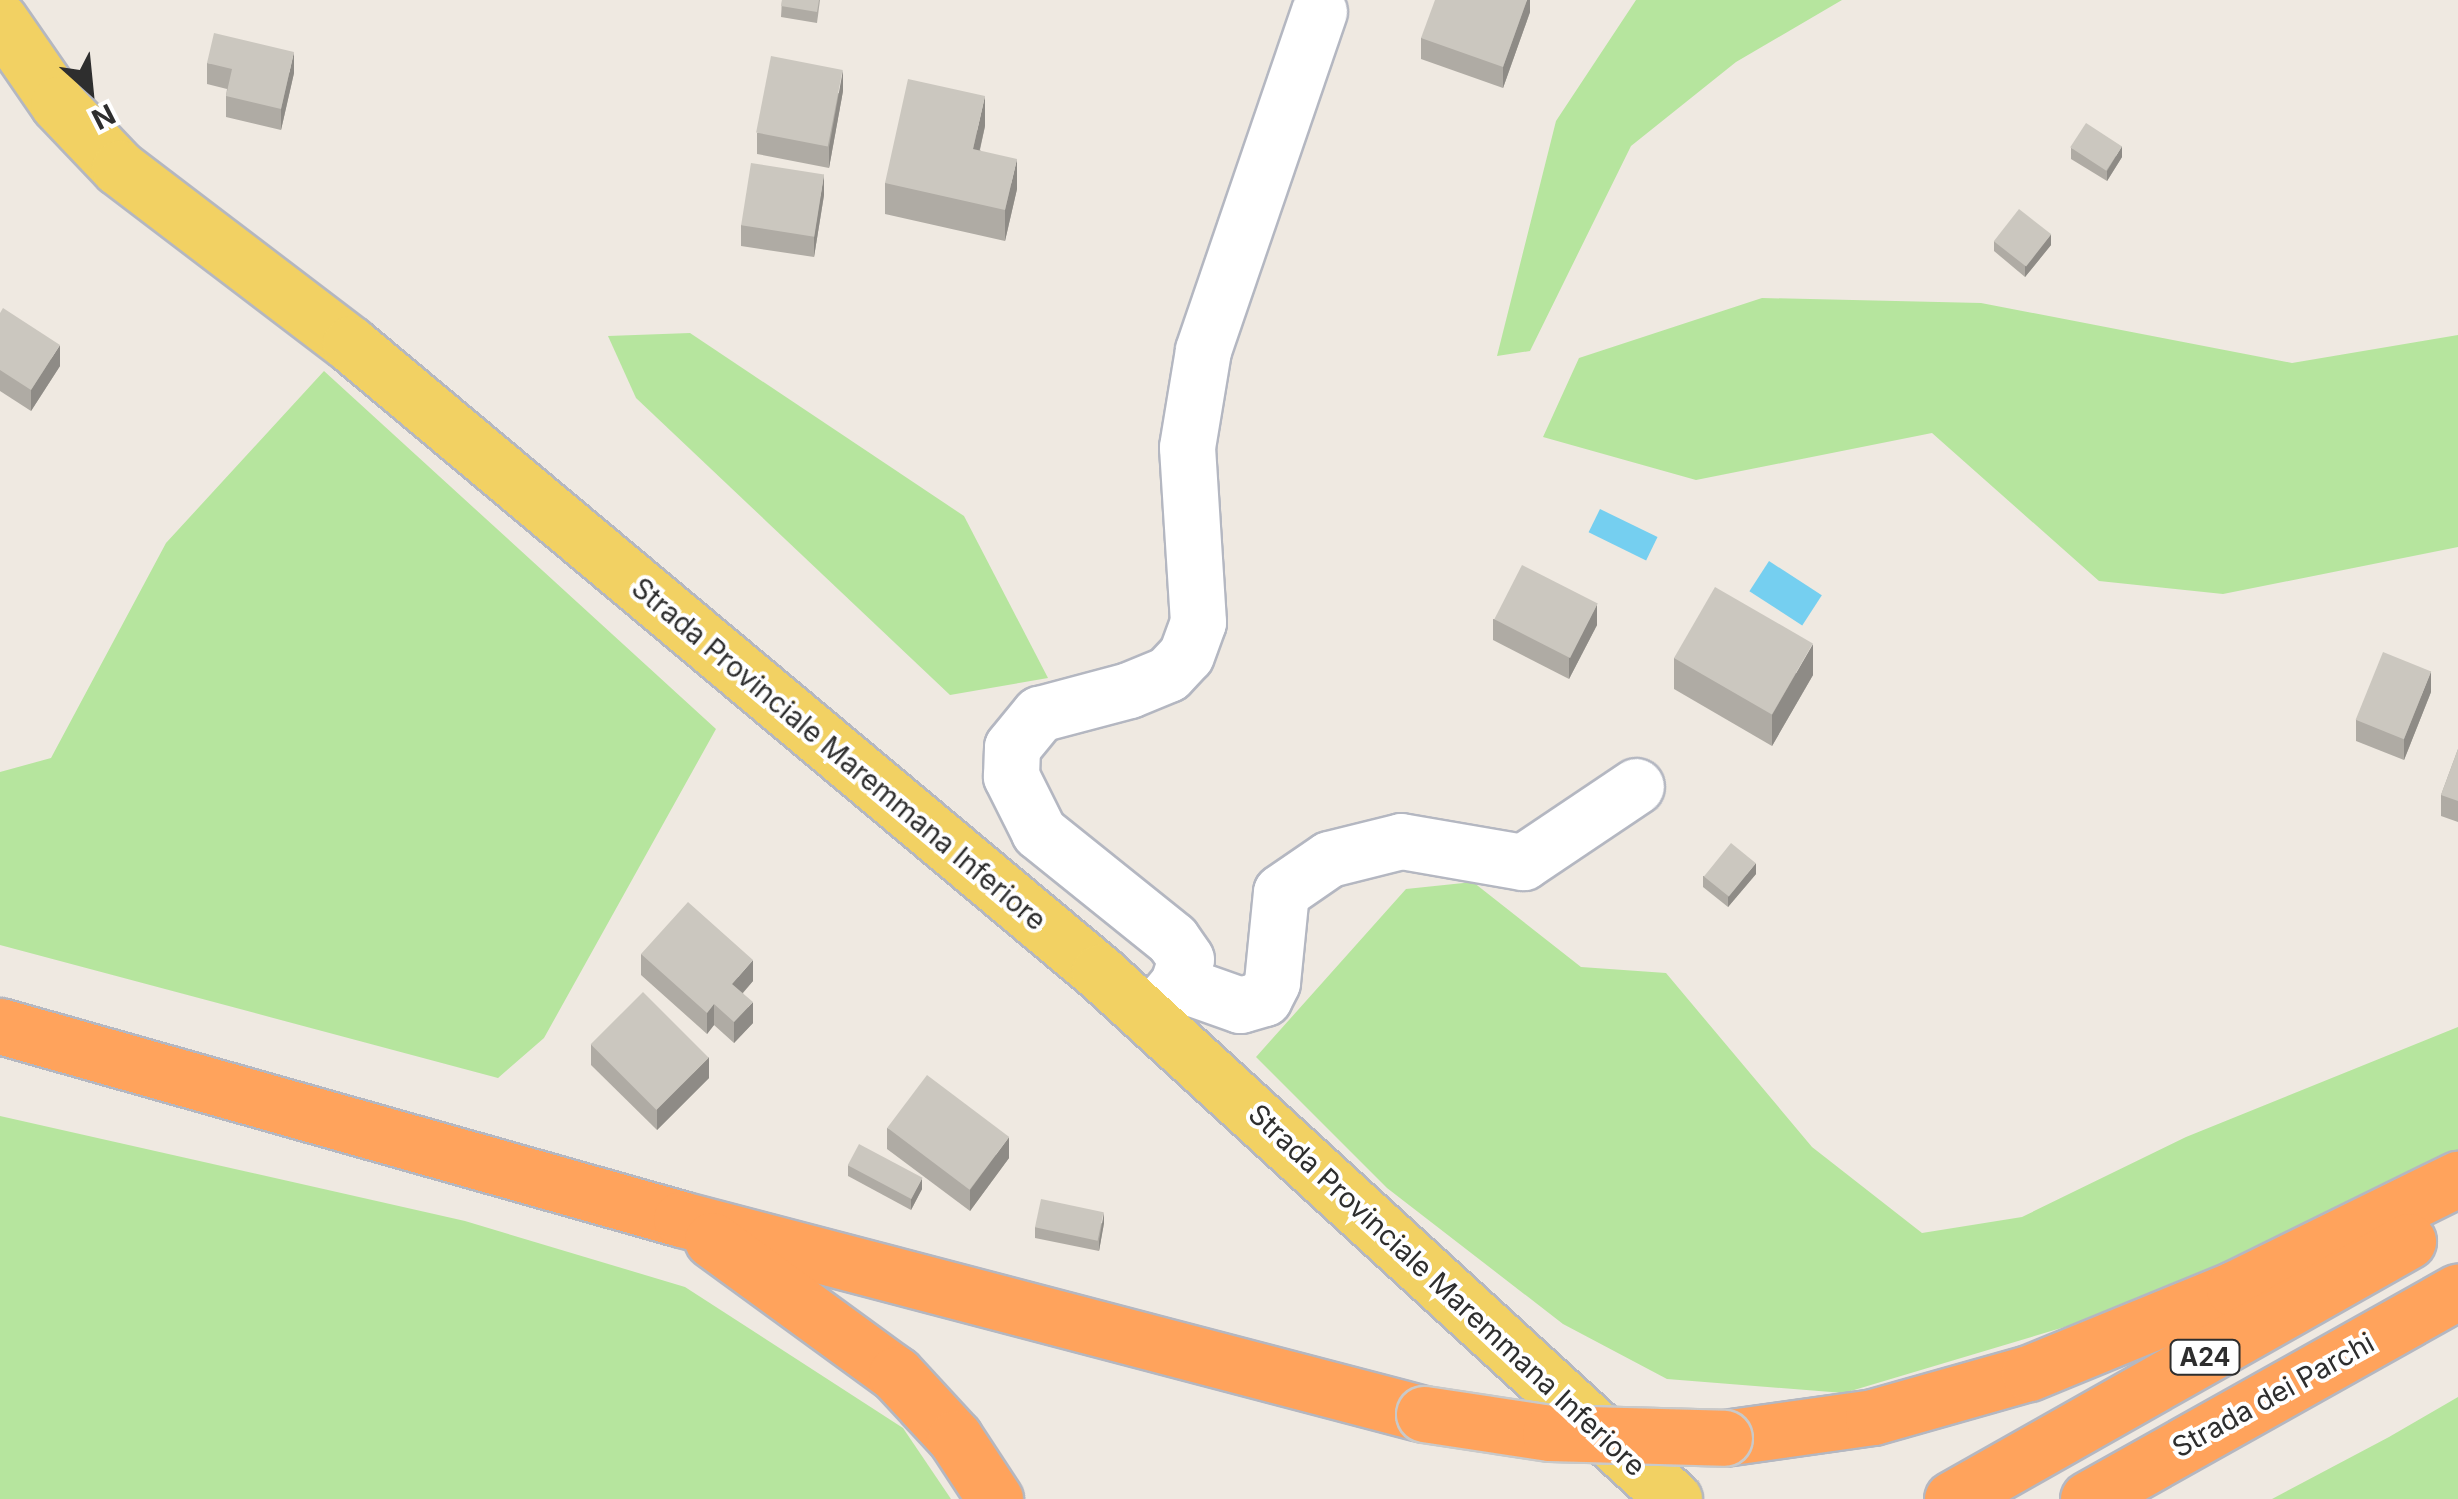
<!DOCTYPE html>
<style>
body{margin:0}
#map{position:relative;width:2458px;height:1499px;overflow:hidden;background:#efe9e1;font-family:Inter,sans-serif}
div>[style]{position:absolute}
.green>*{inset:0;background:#b6e59e}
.water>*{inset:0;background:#75cff0;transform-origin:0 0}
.roads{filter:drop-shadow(2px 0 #b4b7c1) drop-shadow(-2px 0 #b4b7c1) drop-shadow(0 2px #b4b7c1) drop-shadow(0 -2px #b4b7c1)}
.minor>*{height:55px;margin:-27.5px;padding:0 27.5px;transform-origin:27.5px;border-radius:27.5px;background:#fff}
.major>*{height:55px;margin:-27.5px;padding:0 27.5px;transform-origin:27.5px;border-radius:27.5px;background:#f2d163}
.highway>*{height:55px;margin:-27.5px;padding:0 27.5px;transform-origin:27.5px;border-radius:27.5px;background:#ffa35c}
.bridges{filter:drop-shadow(2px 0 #c9c9c9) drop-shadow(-2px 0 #c9c9c9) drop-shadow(0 2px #c9c9c9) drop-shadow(0 -2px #c9c9c9)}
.highway-bridge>*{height:55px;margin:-27.5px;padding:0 27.5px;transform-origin:27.5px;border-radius:27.5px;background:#ffa35c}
.wall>*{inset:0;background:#afaba4}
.shaded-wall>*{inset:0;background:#8e8b86}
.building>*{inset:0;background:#cbc7bf;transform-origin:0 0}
span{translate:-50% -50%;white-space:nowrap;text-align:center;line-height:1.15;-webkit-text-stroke:8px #fff;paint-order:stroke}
.shield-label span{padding:2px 8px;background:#fff;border:2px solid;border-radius:8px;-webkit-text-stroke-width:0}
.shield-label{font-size:25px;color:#2e2e2e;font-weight:700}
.street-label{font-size:28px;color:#2e2e2e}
.north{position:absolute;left:40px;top:40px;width:100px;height:100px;-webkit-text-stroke:8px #fff;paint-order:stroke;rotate:153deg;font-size:28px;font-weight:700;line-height:40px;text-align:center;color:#2e2e2e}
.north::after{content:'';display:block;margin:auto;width:35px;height:45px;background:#2e2e2e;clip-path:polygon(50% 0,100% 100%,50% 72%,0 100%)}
</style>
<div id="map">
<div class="green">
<div style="clip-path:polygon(1636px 0,1842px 0,1736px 62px,1631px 146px,1530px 351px,1497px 356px,1556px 121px)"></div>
<div style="clip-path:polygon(1762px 298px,1981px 303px,2292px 363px,2458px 335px,2458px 547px,2223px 594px,2099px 581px,1932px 433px,1696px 480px,1543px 437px,1579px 358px)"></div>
<div style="clip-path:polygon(690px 333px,964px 516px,1048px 678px,950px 695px,636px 398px,608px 336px)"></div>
<div style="clip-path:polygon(324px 371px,716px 729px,544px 1038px,498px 1078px,0 945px,0 772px,51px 758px,166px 543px)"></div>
<div style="clip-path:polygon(1473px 882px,1581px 967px,1666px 973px,1812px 1147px,1922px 1233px,2022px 1217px,2186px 1137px,2458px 1027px,2458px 1159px,2128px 1308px,1844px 1393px,1667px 1379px,1563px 1324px,1387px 1188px,1256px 1057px,1406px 889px)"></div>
<div style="clip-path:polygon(0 1116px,465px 1221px,685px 1287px,903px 1428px,951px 1499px,0 1499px)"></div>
<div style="clip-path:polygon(2458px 1397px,2458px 1499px,2272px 1499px,2389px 1437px)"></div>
</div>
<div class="water">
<div style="left:1600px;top:509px;width:64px;height:26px;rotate:26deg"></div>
<div style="left:1769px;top:561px;width:63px;height:36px;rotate:33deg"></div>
</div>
<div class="roads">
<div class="minor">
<div style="left:1178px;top:983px;width:25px;rotate:-72deg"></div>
<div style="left:1186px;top:959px;width:24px;rotate:-125deg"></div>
<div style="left:1172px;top:939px;width:171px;rotate:-141.2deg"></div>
<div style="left:1039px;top:832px;width:63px;rotate:-116.6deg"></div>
<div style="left:1011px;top:776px;width:29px;rotate:-88deg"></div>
<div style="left:1012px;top:747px;width:43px;rotate:-50.7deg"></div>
<div style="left:1039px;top:714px;width:93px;rotate:-14.9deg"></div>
<div style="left:1129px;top:690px;width:42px;rotate:-22.3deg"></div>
<div style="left:1168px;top:674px;width:26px;rotate:-47deg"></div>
<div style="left:1186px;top:655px;width:35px;rotate:-70deg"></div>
<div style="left:1198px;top:622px;width:175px;rotate:-93.6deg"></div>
<div style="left:1187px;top:447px;width:98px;rotate:-80.6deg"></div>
<div style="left:1203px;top:350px;width:358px;rotate:-71.1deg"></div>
<div style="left:1154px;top:1012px;width:38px;rotate:-50deg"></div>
<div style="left:1178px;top:983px;width:66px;rotate:19.5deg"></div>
<div style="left:1240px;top:1005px;width:25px;rotate:-16deg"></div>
<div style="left:1264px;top:998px;width:18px;rotate:-63deg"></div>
<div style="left:1272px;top:982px;width:90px;rotate:-84.3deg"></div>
<div style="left:1281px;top:892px;width:58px;rotate:-34.5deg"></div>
<div style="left:1329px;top:859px;width:74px;rotate:-14deg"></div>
<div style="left:1401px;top:841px;width:124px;rotate:9.8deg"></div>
<div style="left:1523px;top:862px;width:136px;rotate:-33.9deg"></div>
</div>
<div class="major">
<div style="left:0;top:20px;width:102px;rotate:55.4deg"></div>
<div style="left:58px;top:104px;width:88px;rotate:46.4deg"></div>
<div style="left:119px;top:168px;width:290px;rotate:37.3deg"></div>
<div style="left:350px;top:344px;width:977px;rotate:39.98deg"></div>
<div style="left:1099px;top:972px;width:780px;rotate:42.51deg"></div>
</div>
<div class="highway">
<div style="left:0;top:1026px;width:708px;rotate:15.82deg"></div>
<div style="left:681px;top:1219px;width:768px;rotate:14.71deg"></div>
<div style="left:712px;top:1240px;width:228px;rotate:36.1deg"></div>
<div style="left:896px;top:1374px;width:87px;rotate:47.3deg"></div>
<div style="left:955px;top:1438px;width:73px;rotate:56.7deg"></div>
<div style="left:1724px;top:1438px;width:150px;rotate:-8deg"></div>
<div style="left:1873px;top:1417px;width:162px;rotate:-15.8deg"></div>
<div style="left:2029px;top:1373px;width:222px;rotate:-22.3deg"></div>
<div style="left:2234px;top:1289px;width:250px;rotate:-26.2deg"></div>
<div style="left:1952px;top:1499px;width:524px;rotate:-29.5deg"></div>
<div style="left:2088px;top:1499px;width:424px;rotate:-29.3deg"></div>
</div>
</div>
<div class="bridges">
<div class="highway-bridge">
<div style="left:1424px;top:1414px;width:127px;rotate:8.6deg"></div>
<div style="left:1550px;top:1433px;width:174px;rotate:1.6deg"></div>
</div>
</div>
<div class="wall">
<div style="clip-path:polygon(782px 0,820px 0,817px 23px,781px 17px)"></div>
<div style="clip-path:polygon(1530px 0,1530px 12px,1503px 88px,1421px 59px,1421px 38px)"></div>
<div style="clip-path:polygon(207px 63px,294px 73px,281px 130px,226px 117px,226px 96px,227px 89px,207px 84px)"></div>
<div style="clip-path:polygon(843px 91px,829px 168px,757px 154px,757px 133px)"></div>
<div style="clip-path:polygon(985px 126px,980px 150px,1017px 189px,1005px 241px,885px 214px,885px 183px)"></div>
<div style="clip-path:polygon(2071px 148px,2122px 157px,2107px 181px,2071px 159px)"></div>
<div style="clip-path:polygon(824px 195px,814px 257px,741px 246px,741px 225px)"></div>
<div style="clip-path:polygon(1994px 241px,2051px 245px,2025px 277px,1994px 251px)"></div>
<div style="clip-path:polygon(0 313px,60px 366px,31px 411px,0 391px)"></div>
<div style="clip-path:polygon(1493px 619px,1597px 625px,1569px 679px,1493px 640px)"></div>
<div style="clip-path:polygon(1674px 658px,1813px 675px,1772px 746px,1674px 689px)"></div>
<div style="clip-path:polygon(2431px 692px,2404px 760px,2356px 741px,2356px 720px)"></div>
<div style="clip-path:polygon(2458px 749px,2458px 822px,2441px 816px,2441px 795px)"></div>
<div style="clip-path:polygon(1756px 874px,1728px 907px,1703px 887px,1703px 876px)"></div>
<div style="clip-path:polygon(641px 954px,753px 981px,743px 993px,753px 1023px,734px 1043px,714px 1025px,707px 1034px,641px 975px)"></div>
<div style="clip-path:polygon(591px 1044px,709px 1078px,657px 1130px,591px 1065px)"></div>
<div style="clip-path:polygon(887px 1128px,1009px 1158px,970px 1211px,887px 1149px)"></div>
<div style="clip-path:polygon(848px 1165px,922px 1189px,911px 1210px,848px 1176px)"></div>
<div style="clip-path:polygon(1104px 1223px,1099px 1251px,1035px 1238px,1035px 1227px)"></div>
</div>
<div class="shaded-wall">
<div style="clip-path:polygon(1527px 0,1530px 0,1530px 12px,1503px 88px,1503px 67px)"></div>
<div style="clip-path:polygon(294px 52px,294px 73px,281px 130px,281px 109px)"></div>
<div style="clip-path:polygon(843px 70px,843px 91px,829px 168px,829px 147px)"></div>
<div style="clip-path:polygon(985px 96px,985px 126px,973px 179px,973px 149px)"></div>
<div style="clip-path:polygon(2122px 146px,2122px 157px,2107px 181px,2107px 171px)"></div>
<div style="clip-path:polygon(1017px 159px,1017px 189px,1005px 241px,1005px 210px)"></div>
<div style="clip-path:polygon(824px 174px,824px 195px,814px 257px,814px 236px)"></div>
<div style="clip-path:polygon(2051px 234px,2051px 245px,2025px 277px,2025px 266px)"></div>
<div style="clip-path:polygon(60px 345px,60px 366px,31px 411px,31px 390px)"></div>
<div style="clip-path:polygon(1597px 604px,1597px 625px,1569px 679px,1569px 658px)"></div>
<div style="clip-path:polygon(1813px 644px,1813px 675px,1772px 746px,1772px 715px)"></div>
<div style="clip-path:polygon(2431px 671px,2431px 692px,2404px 760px,2404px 739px)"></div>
<div style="clip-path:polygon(1756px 863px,1756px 874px,1728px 907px,1728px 897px)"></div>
<div style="clip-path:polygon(753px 960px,753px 981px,732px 1005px,732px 984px)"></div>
<div style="clip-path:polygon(753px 1002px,753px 1023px,734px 1043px,734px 1022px)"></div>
<div style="clip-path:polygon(714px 1004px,714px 1025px,707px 1034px,707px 1013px)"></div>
<div style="clip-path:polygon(709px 1057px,709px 1078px,657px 1130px,657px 1109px)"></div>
<div style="clip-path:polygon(1009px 1137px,1009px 1158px,970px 1211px,970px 1190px)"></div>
<div style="clip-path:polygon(922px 1178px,922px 1189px,911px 1210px,911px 1199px)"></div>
<div style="clip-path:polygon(1104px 1212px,1104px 1223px,1099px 1251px,1099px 1241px)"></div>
</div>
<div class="building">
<div style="clip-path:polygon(782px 0,819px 0,817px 12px,781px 6px)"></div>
<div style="clip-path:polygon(1435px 0,1527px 0,1503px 67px,1421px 38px)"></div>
<div style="clip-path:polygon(214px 33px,294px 52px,281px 109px,226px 96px,232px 69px,207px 63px)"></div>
<div style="left:771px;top:56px;width:73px;height:78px;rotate:11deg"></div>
<div style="clip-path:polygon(908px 79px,985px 96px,973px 149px,1017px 159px,1005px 210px,885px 183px)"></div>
<div style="left:2086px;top:123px;width:43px;height:29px;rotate:33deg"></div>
<div style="left:751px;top:163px;width:74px;height:63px;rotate:9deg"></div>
<div style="left:2019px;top:209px;width:41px;height:41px;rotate:38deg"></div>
<div style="clip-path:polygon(3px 308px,60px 345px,31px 390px,0 370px,0 313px)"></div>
<div style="left:1522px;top:565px;width:85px;height:61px;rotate:27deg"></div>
<div style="left:1715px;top:587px;width:113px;height:82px;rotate:30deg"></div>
<div style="left:2383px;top:652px;width:52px;height:73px;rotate:22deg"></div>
<div style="clip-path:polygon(2458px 749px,2458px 801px,2441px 795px)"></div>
<div style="left:1731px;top:843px;width:32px;height:43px;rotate:39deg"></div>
<div style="clip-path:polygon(688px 902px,753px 960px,732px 984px,753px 1002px,734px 1022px,714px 1004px,707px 1013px,641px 954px)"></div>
<div style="left:643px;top:992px;width:93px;height:74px;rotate:45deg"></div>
<div style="left:927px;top:1075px;width:103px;height:66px;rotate:37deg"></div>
<div style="left:859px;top:1144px;width:72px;height:24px;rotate:28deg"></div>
<div style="left:1041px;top:1199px;width:64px;height:29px;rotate:12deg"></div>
</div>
<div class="shield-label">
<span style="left:2205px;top:1357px">A24</span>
</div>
<div class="street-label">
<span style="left:839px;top:754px;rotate:40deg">Strada Provinciale Maremmana Inferiore</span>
<span style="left:1447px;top:1290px;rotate:43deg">Strada Provinciale Maremmana Inferiore</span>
<span style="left:2273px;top:1395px;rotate:-29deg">Strada dei Parchi</span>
</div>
<div class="north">N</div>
</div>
